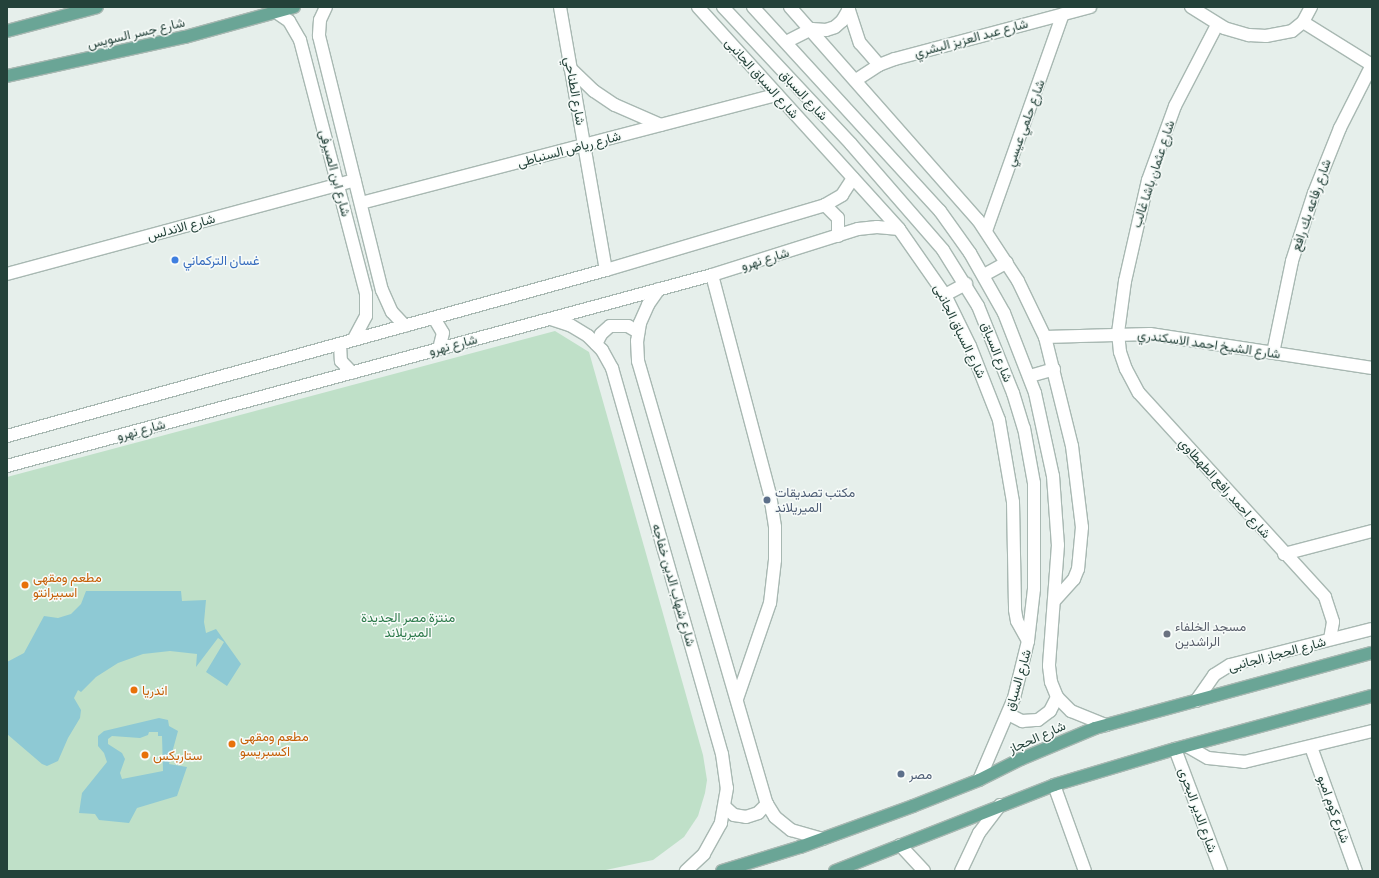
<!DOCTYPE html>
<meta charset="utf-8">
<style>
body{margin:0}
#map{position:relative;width:1379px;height:878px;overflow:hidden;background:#e6efeb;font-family:Manrope,Vazirmatn,sans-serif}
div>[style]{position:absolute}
.green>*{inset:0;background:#bfe0c8}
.water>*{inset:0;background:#8ec9d4}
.roads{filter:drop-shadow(1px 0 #a8b8b2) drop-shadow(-1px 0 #a8b8b2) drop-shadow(0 1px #a8b8b2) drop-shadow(0 -1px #a8b8b2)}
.minor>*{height:12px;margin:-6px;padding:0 6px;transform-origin:6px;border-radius:6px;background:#fff}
.major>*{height:12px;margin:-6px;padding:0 6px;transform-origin:6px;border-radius:6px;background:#6aa596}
.dots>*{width:11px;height:11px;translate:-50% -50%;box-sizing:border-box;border:2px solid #f7fbf9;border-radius:50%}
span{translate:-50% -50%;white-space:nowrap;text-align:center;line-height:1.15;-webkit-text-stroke:3px #f7fbf9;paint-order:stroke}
.street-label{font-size:13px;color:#24423a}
.shop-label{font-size:13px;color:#366cbe}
.left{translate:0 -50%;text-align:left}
.service-label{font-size:13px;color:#4e5e75}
.food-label{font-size:13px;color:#c56008}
.park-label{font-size:13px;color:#2d7a4b}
.worship-label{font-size:13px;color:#5b616d}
.frame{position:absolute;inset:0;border:8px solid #24423a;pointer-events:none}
</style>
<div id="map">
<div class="green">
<div style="clip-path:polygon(555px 331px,589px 352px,703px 755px,707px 780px,705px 793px,698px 816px,684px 837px,653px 860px,601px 871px,7px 871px,7px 477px)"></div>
</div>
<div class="water">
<div style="clip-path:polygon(86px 591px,181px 591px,182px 601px,206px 600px,204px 622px,206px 633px,216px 629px,241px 664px,227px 686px,206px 672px,224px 642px,218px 638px,196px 667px,197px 654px,170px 651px,143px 654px,118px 663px,96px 677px,81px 692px,78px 690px,74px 698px,81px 710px,80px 718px,68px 738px,58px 761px,47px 766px,42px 764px,7px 734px,7px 662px,24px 653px,44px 616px,58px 618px,71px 614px,81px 604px)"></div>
<div style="clip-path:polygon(evenodd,159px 718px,168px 720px,169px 726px,178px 731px,169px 764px,187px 767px,177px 796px,137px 808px,129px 823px,99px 820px,95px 814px,79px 813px,82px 793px,107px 762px,104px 753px,98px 746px,98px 736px,104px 731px,159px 718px,149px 732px,158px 732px,158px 736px,162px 736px,163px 771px,122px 779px,120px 773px,125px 759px,122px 753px,108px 744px,108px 739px,112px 736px,140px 738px,148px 735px,149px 732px)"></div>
</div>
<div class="roads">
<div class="minor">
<div style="left:326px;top:7px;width:14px;rotate:115deg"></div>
<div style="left:320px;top:20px;width:16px;rotate:94deg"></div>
<div style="left:319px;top:36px;width:262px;rotate:76.1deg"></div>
<div style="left:382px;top:290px;width:24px;rotate:66deg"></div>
<div style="left:392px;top:312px;width:19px;rotate:47deg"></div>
<div style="left:560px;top:7px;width:267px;rotate:80.1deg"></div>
<div style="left:698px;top:7px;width:299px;rotate:47.8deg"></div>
<div style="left:899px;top:229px;width:80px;rotate:55.1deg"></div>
<div style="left:945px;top:295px;width:57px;rotate:63.9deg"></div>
<div style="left:970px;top:346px;width:79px;rotate:68.6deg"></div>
<div style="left:999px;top:420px;width:83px;rotate:80.3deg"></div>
<div style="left:1013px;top:502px;width:108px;rotate:88.9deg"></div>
<div style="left:1015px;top:610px;width:11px;rotate:80deg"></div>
<div style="left:1017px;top:621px;width:23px;rotate:61deg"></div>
<div style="left:723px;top:7px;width:187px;rotate:46.9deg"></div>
<div style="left:851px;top:144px;width:140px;rotate:49deg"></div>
<div style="left:943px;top:250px;width:66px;rotate:58deg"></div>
<div style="left:978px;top:306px;width:94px;rotate:68.1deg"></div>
<div style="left:1013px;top:393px;width:37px;rotate:73deg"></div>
<div style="left:1024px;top:428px;width:56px;rotate:79.7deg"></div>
<div style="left:1034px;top:483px;width:106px;rotate:90deg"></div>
<div style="left:1034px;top:589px;width:52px;rotate:96.6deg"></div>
<div style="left:1028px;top:641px;width:59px;rotate:103.8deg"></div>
<div style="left:1014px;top:698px;width:89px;rotate:113.1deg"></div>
<div style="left:753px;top:7px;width:277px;rotate:47.5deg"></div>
<div style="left:940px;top:211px;width:52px;rotate:54.5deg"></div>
<div style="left:970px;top:253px;width:69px;rotate:60.5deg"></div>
<div style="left:1004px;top:313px;width:86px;rotate:68.8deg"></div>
<div style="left:1035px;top:393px;width:85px;rotate:77.8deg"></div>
<div style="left:1053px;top:476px;width:69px;rotate:85.9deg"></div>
<div style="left:1058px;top:545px;width:121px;rotate:94.3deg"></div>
<div style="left:1049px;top:666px;width:16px;rotate:83deg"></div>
<div style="left:1051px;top:682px;width:16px;rotate:68deg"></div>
<div style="left:1057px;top:697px;width:20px;rotate:45deg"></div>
<div style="left:1071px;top:711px;width:38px;rotate:22deg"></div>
<div style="left:790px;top:7px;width:284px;rotate:48.6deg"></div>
<div style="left:978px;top:220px;width:73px;rotate:56.7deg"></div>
<div style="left:1018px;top:281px;width:62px;rotate:64.3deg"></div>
<div style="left:1045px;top:337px;width:112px;rotate:76.1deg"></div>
<div style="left:1072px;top:446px;width:82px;rotate:83deg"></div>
<div style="left:1082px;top:527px;width:42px;rotate:95.4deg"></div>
<div style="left:1078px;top:569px;width:11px;rotate:112deg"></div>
<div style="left:1074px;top:579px;width:28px;rotate:132deg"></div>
<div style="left:848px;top:7px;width:38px;rotate:72deg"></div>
<div style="left:860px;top:43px;width:29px;rotate:49deg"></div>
<div style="left:1191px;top:7px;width:39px;rotate:32deg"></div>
<div style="left:1224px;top:28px;width:26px;rotate:16deg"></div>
<div style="left:1249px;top:35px;width:17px;rotate:3deg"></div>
<div style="left:1266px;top:36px;width:26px;rotate:-11deg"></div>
<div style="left:1292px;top:31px;width:14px;rotate:-39deg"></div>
<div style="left:1303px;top:22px;width:17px;rotate:-62deg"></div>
<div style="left:276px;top:12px;width:16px;rotate:35deg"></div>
<div style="left:289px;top:21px;width:22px;rotate:60deg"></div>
<div style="left:300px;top:40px;width:262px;rotate:75.4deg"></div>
<div style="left:366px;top:294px;width:22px;rotate:90deg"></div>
<div style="left:366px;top:316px;width:27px;rotate:118deg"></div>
<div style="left:1303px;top:22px;width:81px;rotate:31.9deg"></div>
<div style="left:1217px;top:25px;width:91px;rotate:117.4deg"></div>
<div style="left:1175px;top:106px;width:79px;rotate:110deg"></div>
<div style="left:1148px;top:180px;width:104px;rotate:102.8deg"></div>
<div style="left:1125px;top:281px;width:52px;rotate:97.7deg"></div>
<div style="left:1118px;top:333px;width:19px;rotate:84deg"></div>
<div style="left:1120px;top:352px;width:18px;rotate:71deg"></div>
<div style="left:1126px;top:369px;width:27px;rotate:62deg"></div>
<div style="left:1139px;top:393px;width:276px;rotate:47.6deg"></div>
<div style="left:1325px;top:597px;width:26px;rotate:72deg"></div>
<div style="left:1333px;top:622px;width:17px;rotate:100deg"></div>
<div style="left:786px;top:42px;width:29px;rotate:-27deg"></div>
<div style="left:812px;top:29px;width:14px;rotate:4deg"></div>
<div style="left:826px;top:30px;width:9px;rotate:-18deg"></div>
<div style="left:835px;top:27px;width:9px;rotate:-41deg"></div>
<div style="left:842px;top:21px;width:14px;rotate:-60deg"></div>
<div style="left:570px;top:68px;width:33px;rotate:44deg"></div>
<div style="left:594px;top:91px;width:25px;rotate:34deg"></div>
<div style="left:615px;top:105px;width:50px;rotate:23.5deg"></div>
<div style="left:856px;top:80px;width:27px;rotate:-33deg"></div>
<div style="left:879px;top:65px;width:17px;rotate:-21deg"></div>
<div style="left:895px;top:59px;width:202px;rotate:-14.9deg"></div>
<div style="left:361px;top:203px;width:430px;rotate:-14.6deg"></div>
<div style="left:825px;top:205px;width:18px;rotate:45deg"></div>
<div style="left:838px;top:218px;width:18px;rotate:90deg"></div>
<div style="left:986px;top:231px;width:230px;rotate:-70.5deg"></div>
<div style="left:7px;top:274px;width:360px;rotate:-15.1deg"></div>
<div style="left:712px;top:275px;width:228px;rotate:75.2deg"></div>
<div style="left:770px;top:495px;width:32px;rotate:81deg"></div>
<div style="left:775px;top:527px;width:33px;rotate:90deg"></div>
<div style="left:775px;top:560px;width:43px;rotate:96.6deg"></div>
<div style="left:770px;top:603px;width:102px;rotate:109deg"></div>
<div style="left:984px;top:275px;width:26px;rotate:-29deg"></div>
<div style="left:659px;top:289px;width:19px;rotate:125deg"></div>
<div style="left:648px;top:305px;width:20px;rotate:114deg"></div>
<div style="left:640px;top:323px;width:18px;rotate:99deg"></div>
<div style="left:637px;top:341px;width:20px;rotate:87deg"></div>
<div style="left:638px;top:361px;width:461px;rotate:73.8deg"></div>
<div style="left:767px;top:804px;width:15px;rotate:58deg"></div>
<div style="left:775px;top:817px;width:21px;rotate:39deg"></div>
<div style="left:791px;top:830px;width:33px;rotate:16deg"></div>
<div style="left:945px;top:295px;width:24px;rotate:-28deg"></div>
<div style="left:434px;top:318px;width:17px;rotate:59deg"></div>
<div style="left:443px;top:333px;width:16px;rotate:104deg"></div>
<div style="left:551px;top:319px;width:20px;rotate:18deg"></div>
<div style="left:570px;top:325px;width:21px;rotate:31deg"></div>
<div style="left:588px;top:336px;width:20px;rotate:45deg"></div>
<div style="left:602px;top:350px;width:21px;rotate:61deg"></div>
<div style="left:612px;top:368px;width:401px;rotate:74.1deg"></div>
<div style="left:722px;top:754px;width:34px;rotate:82deg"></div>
<div style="left:727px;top:788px;width:36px;rotate:100deg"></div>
<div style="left:721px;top:823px;width:35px;rotate:119deg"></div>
<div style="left:704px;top:854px;width:25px;rotate:137deg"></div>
<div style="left:1045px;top:337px;width:105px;rotate:-1.6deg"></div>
<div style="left:1150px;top:334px;width:225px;rotate:8.7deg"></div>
<div style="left:340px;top:344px;width:17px;rotate:87deg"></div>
<div style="left:341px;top:361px;width:16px;rotate:47deg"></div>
<div style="left:596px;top:344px;width:11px;rotate:-63deg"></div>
<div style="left:601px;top:334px;width:12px;rotate:-42deg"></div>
<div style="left:610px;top:326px;width:18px"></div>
<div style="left:628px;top:326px;width:12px;rotate:31deg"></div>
<div style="left:1273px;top:353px;width:94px;rotate:-78.3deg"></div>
<div style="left:1292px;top:261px;width:71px;rotate:-72.1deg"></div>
<div style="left:1314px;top:193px;width:70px;rotate:-68.2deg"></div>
<div style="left:1340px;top:128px;width:71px;rotate:-63.1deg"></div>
<div style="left:1030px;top:376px;width:25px;rotate:-16deg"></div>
<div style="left:7px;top:436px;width:622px;rotate:-15.49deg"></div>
<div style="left:606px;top:270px;width:228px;rotate:-16.5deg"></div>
<div style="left:825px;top:205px;width:20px;rotate:-30deg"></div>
<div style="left:842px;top:195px;width:20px;rotate:-57deg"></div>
<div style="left:7px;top:466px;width:730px;rotate:-15.16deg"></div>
<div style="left:712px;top:275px;width:153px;rotate:-17.5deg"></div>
<div style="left:858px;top:229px;width:19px;rotate:-6deg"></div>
<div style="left:877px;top:227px;width:22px;rotate:5deg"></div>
<div style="left:1284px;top:554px;width:91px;rotate:-14.6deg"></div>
<div style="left:1196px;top:701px;width:32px;rotate:-55deg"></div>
<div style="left:1214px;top:675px;width:19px;rotate:-32deg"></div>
<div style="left:1230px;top:665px;width:146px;rotate:-14.2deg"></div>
<div style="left:1008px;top:714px;width:16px;rotate:27deg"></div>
<div style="left:1022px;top:721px;width:16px;rotate:-4deg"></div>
<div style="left:1038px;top:720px;width:15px;rotate:-37deg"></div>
<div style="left:1050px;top:711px;width:16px;rotate:-63deg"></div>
<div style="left:1187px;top:746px;width:24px;rotate:30deg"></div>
<div style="left:1208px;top:758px;width:36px;rotate:6deg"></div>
<div style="left:1244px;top:762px;width:132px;rotate:-13.6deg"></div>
<div style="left:1311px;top:747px;width:132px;rotate:70.1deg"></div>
<div style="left:1175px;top:749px;width:130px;rotate:69.3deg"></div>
<div style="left:1054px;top:785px;width:91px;rotate:70.2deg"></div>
<div style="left:725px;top:807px;width:12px;rotate:42deg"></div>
<div style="left:734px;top:815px;width:12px;rotate:9deg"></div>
<div style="left:746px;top:817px;width:13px;rotate:-18deg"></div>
<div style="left:758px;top:813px;width:13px;rotate:-45deg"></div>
<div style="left:900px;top:845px;width:35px;rotate:47deg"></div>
<div style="left:961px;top:871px;width:42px;rotate:-64.7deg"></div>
<div style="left:979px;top:833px;width:35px;rotate:-53deg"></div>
</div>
<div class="major">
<div style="left:7px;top:31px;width:93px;rotate:-14.9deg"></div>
<div style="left:7px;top:76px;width:182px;rotate:-12.4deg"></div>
<div style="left:185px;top:37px;width:113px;rotate:-15.4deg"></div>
<div style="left:722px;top:871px;width:82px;rotate:-17.1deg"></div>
<div style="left:800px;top:847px;width:120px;rotate:-19.9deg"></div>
<div style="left:913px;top:806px;width:71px;rotate:-21.5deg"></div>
<div style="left:979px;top:780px;width:47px;rotate:-26.6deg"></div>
<div style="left:1021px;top:759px;width:80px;rotate:-22.7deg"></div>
<div style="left:1095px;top:728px;width:287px;rotate:-15.2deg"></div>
<div style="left:835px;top:871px;width:235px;rotate:-21.4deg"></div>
<div style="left:1054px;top:785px;width:126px;rotate:-16.6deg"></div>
<div style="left:1175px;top:749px;width:204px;rotate:-15.1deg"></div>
</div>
</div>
<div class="dots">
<div style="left:175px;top:260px;background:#3f7fe0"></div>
<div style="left:767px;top:500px;background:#5c6f8a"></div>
<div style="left:25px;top:585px;background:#e8710a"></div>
<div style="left:1167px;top:634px;background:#6b7280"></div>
<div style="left:134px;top:690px;background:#e8710a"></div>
<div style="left:232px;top:744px;background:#e8710a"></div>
<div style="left:145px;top:755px;background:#e8710a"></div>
<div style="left:901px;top:774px;background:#5c6f8a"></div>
</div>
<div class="street-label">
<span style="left:136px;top:33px;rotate:-13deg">شارع جسر السويس</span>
<span style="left:971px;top:38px;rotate:-15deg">شارع عبد العزيز البشري</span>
<span style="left:762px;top:78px;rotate:48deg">شارع السباق الجانبى</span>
<span style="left:575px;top:91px;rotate:80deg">شارع الطناحي</span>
<span style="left:804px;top:95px;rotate:47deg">شارع السباق</span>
<span style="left:1025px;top:123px;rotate:-70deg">شارع حلمي عيسي</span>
<span style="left:569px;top:149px;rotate:-15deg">شارع رياض السنباطى</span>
<span style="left:335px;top:173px;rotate:75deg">شارع ابن الصيرفى</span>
<span style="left:1153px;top:174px;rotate:-72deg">شارع عثمان باشا غالب</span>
<span style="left:1311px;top:205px;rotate:-71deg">شارع رفاعه بك رافع</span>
<span style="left:181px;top:227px;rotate:-15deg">شارع الاندلس</span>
<span style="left:765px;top:259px;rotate:-17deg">شارع نهرو</span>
<span style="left:960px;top:331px;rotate:64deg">شارع السباق الجانبى</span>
<span style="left:1209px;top:344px;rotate:8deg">شارع الشيخ احمد الاسكندري</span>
<span style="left:453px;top:345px;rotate:-15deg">شارع نهرو</span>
<span style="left:997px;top:352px;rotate:68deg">شارع السباق</span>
<span style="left:141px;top:430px;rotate:-15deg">شارع نهرو</span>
<span style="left:1225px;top:488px;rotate:48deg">شارع احمد رافع الطهطاوي</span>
<span style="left:674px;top:585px;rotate:74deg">شارع شهاب الدين خفاجه</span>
<span style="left:1277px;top:654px;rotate:-15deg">شارع الحجاز الجانبى</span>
<span style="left:1018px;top:680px;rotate:-74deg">شارع السباق</span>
<span style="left:1037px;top:737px;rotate:-24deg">شارع الحجاز</span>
<span style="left:1334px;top:809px;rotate:70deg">شارع كوم امبو</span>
<span style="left:1198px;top:810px;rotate:70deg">شارع الدير البحرى</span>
</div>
<div class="shop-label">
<span class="left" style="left:183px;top:260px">غسان التركماني</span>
</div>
<div class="service-label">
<span class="left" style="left:775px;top:500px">مكتب تصديقات<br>الميريلاند</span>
<span class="left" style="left:909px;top:774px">مصر</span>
</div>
<div class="food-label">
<span class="left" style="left:33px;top:585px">مطعم ومقهى<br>اسبيرانتو</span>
<span class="left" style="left:142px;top:690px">اندريا</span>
<span class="left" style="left:240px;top:744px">مطعم ومقهى<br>اكسبريسو</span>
<span class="left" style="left:153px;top:755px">ستاربكس</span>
</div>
<div class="park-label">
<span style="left:408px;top:625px">منتزة مصر الجديدة<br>الميريلاند</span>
</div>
<div class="worship-label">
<span class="left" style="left:1175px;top:634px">مسجد الخلفاء<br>الراشدين</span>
</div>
<div class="frame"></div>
</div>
